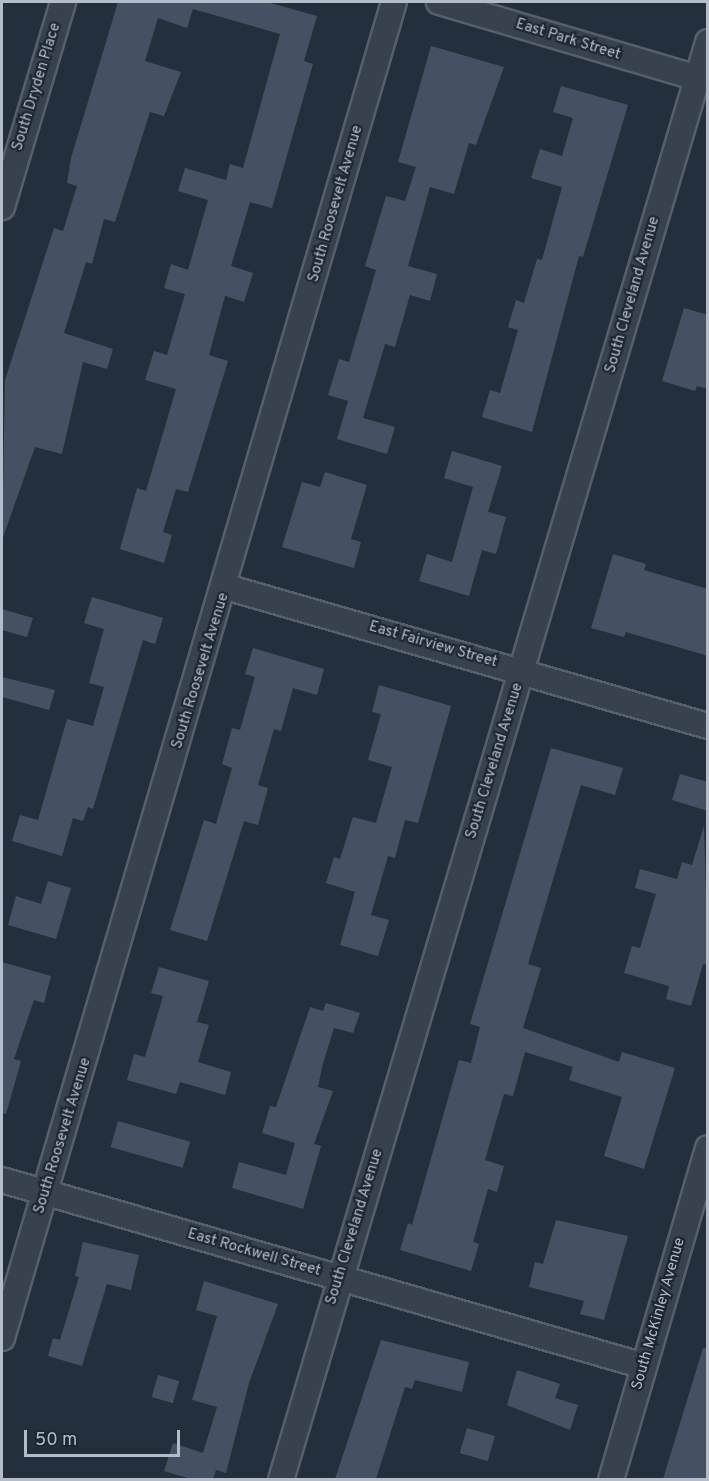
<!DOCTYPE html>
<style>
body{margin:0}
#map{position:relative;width:709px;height:1481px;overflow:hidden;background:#242f3e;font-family:Overpass,sans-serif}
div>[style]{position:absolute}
.building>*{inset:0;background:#455162;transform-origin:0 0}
.roads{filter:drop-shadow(2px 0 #565f6c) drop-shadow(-2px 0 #565f6c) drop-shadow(0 2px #565f6c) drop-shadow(0 -2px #565f6c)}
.minor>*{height:24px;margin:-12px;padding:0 12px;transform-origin:12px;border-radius:12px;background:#38414e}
span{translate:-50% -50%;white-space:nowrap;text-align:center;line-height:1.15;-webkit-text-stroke:4.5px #1d2633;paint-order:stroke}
.street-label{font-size:15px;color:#b4bcc9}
.frame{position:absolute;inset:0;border:3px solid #b4bcc9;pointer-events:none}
.scale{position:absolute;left:24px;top:1430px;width:156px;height:27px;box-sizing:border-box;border:3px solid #b4bcc9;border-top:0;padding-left:8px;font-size:18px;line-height:21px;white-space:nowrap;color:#b4bcc9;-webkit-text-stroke:4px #1d2633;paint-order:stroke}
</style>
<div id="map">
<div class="building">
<div style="clip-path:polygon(118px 2px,267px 2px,317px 16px,304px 61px,313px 64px,272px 208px,250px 202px,231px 266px,253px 273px,244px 302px,225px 296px,209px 355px,228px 361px,188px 492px,176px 489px,163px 532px,172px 535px,164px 563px,120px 549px,137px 488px,146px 491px,176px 389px,145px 380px,154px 351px,167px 355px,185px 294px,164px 288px,171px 264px,188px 270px,208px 200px,178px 191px,185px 168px,226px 180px,230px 164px,243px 168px,280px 34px,193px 9px,187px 28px,158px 18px,145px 61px,181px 72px,164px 116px,150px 112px,115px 222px,104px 219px,92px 264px,86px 262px,64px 333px,113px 349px,107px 369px,83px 362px,62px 454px,35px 447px,2px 540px,5px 380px,54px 228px,63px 231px,77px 186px,67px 183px,71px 158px)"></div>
<div style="clip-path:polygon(431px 46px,504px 67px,476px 145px,469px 143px,454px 194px,430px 187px,408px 266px,437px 274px,430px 301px,410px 295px,395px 347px,385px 344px,363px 418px,395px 427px,387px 454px,337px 439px,348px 401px,328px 395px,339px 359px,349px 362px,376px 270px,365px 266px,386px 196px,405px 201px,416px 167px,398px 162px)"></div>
<div style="clip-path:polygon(561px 86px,628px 105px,583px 257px,579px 256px,532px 432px,482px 417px,490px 390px,500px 393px,518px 330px,508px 327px,516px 300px,524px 303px,537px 259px,542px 260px,562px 187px,531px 178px,540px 149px,562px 156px,573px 118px,553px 112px)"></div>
<div style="clip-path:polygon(684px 308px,708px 315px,708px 389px,697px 386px,695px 391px,662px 381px)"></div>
<div style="clip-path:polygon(452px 451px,502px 466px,488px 512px,506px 517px,496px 554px,482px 550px,469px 596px,419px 581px,427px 554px,452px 562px,473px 487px,444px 478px)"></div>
<div style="clip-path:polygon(325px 472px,367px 485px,351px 539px,361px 542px,354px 568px,282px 547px,302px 482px,320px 487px)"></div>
<div style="clip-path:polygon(613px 554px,646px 564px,644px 570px,708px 589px,708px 656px,626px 632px,624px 637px,591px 628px)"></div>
<div style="clip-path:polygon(92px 597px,163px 618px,155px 644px,143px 640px,93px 809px,88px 807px,83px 821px,73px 818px,62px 856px,12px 841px,20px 815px,38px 820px,67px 719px,93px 726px,104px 687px,89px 683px,104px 629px,84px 623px)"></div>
<div style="clip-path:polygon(2px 609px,33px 618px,27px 637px,2px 630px)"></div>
<div style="clip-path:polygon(253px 648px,324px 669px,317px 695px,293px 688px,281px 731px,274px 729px,258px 785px,268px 788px,258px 825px,244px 821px,207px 941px,170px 930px,204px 820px,216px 824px,232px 768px,222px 764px,232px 728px,240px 730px,255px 677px,245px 674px)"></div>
<div style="clip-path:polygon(2px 677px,55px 690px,49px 710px,2px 697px)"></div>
<div style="clip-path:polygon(379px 685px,451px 706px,418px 823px,405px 820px,395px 858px,388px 856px,371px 915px,389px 920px,378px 956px,340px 945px,355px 892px,326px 883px,334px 857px,340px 859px,353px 817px,376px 823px,392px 767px,368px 760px,381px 714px,372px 712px)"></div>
<div style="clip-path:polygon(551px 748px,623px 768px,615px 795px,581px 785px,528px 964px,541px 968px,523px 1028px,619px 1062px,622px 1052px,675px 1068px,644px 1169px,604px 1156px,622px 1097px,569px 1080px,573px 1067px,525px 1052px,513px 1096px,504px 1094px,485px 1160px,504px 1166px,497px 1192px,488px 1189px,473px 1242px,479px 1244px,471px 1271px,400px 1250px,408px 1223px,412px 1225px,459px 1060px,471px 1063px,480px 1027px,470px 1024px)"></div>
<div style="clip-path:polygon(680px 774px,708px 782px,708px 811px,672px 800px)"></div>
<div style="clip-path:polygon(704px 826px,708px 965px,703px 964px,691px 1006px,666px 999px,669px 986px,624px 973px,632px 946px,640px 948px,656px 894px,635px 888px,640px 869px,677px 879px,682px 862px,692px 865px)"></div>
<div style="clip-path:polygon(48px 881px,71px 888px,56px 939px,8px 925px,16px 896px,41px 904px)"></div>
<div style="clip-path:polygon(2px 962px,51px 976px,44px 1003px,34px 1000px,14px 1059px,21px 1061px,6px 1114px,2px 1113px)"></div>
<div style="clip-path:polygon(159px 967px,209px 981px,197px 1022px,209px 1025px,198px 1062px,231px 1072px,225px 1095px,180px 1082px,176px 1094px,127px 1080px,134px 1054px,145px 1057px,163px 996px,151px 993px)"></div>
<div style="clip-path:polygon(326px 1003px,360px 1013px,353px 1033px,334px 1028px,322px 1067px,318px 1087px,333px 1091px,314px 1144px,321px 1146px,303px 1209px,232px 1188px,239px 1162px,286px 1175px,295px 1143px,262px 1133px,270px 1106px,276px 1107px,310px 1007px,323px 1011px)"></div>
<div style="left:118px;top:1121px;width:75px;height:27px;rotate:16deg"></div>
<div style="clip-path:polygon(556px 1220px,628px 1236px,604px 1320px,580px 1314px,584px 1301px,529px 1287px,535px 1262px,543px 1264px)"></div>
<div style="clip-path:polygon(83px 1242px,139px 1255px,131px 1290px,107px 1284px,82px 1366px,48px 1356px,53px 1338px,60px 1340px,79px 1277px,75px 1276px)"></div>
<div style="clip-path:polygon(204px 1281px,278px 1304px,249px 1383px,226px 1473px,216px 1470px,213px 1479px,191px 1479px,164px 1471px,173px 1443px,203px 1453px,217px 1407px,192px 1400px,217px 1316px,196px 1310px)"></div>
<div style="clip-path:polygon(381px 1340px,469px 1362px,462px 1392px,415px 1380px,412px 1389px,405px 1387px,376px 1479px,335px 1479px)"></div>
<div style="clip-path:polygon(703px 1348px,708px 1348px,708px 1479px,663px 1479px)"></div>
<div style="clip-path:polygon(517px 1370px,560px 1384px,555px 1398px,578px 1405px,570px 1430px,507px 1405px)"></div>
<div style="left:158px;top:1375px;width:22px;height:23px;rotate:16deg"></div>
<div style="left:467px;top:1428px;width:29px;height:26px;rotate:16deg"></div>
</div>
<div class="roads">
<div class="minor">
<div style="left:439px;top:2px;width:269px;rotate:16.4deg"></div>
<div style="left:2px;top:207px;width:214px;rotate:-73.4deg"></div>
<div style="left:226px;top:587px;width:502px;rotate:16.09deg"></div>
<div style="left:2px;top:1180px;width:668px;rotate:16.16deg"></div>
<div style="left:2px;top:1338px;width:1392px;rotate:-73.65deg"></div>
<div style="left:281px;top:1480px;width:1500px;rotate:-73.46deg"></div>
<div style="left:611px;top:1480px;width:346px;rotate:-73.7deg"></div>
</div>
</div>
<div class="street-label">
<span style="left:568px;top:40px;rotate:17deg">East Park Street</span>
<span style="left:37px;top:87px;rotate:-73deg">South Dryden Place</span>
<span style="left:336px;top:204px;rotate:-74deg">South Roosevelt Avenue</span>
<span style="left:633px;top:295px;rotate:-74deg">South Cleveland Avenue</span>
<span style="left:433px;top:645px;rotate:16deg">East Fairview Street</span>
<span style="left:201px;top:671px;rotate:-73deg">South Roosevelt Avenue</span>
<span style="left:495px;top:761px;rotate:-73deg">South Cleveland Avenue</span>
<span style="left:63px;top:1136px;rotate:-73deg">South Roosevelt Avenue</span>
<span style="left:355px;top:1227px;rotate:-73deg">South Cleveland Avenue</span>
<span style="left:254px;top:1253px;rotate:16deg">East Rockwell Street</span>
<span style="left:659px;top:1314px;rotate:-74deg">South McKinley Avenue</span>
</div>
<div class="frame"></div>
<div class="scale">50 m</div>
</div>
